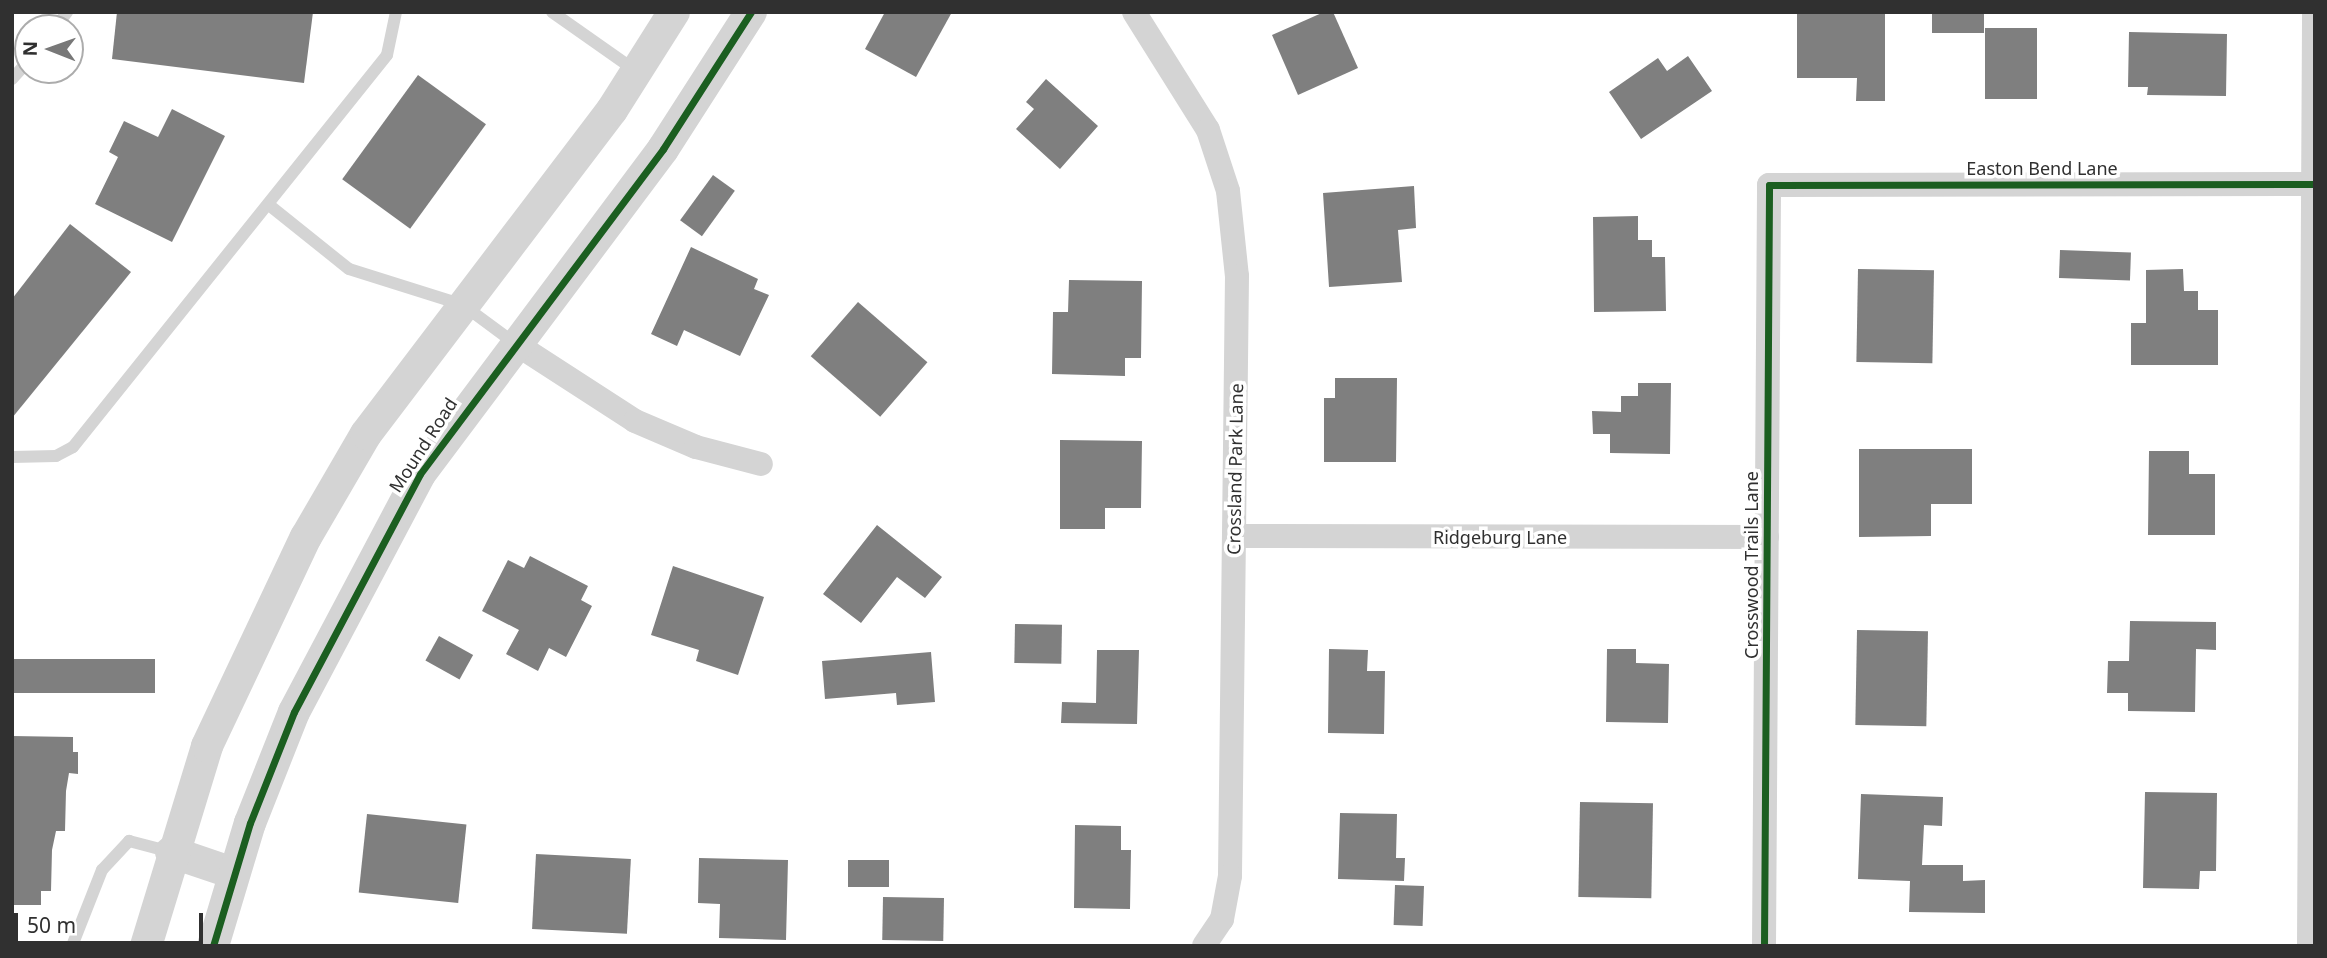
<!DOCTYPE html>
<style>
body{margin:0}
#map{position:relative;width:2327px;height:958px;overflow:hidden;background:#fff;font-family:"Noto Sans",sans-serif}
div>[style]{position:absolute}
.building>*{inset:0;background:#7f7f7f;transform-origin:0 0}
.service>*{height:12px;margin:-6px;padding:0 6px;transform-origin:6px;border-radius:6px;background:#d4d4d4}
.minor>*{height:24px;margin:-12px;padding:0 12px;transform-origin:12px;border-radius:12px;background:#d4d4d4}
.tertiary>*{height:32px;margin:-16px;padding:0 16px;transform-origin:16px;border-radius:16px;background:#d4d4d4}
.cycleway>*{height:7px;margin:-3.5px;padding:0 3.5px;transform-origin:3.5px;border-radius:3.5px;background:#1b5e20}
span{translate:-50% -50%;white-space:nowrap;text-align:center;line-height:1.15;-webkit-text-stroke:7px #fff;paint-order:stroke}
.street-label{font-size:18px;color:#303030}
.frame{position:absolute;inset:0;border:14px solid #303030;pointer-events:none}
.north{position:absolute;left:14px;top:14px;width:70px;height:70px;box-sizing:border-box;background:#fff;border:2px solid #acacac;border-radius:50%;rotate:271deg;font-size:19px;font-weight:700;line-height:28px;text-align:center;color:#303030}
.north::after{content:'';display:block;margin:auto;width:24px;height:32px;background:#787878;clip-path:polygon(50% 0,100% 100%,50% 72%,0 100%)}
.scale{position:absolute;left:14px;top:913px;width:189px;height:32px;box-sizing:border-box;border:4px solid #303030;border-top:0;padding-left:9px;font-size:21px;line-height:24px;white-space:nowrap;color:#303030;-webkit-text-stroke:5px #fff;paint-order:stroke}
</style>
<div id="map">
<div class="building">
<div style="clip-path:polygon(117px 12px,313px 12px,304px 83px,112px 59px)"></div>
<div style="clip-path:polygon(885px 12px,952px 12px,916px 77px,865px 49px)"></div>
<div style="clip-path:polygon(1324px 12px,1333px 12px,1358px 68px,1298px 95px,1272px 35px)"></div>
<div style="clip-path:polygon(1797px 12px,1885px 12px,1885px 101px,1856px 101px,1857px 78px,1797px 78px)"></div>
<div style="left:1932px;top:12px;width:52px;height:21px"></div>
<div style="left:1985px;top:28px;width:52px;height:71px"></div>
<div style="clip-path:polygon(2129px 32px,2227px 34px,2226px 96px,2147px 95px,2148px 87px,2128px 87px)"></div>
<div style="clip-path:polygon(1688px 56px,1712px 91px,1641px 139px,1609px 92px,1658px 58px,1667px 71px)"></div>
<div style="left:418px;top:75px;width:84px;height:129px;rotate:36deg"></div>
<div style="clip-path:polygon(1046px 79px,1098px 126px,1060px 169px,1016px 129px,1034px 109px,1026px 102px)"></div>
<div style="clip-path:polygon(172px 109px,225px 136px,172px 242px,95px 204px,118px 157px,109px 152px,124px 121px,158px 137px)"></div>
<div style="left:713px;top:175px;width:27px;height:56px;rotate:36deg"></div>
<div style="clip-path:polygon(1414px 186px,1416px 228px,1398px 230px,1402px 282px,1329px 287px,1323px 193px)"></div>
<div style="clip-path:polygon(1638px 216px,1638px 240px,1652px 240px,1652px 257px,1665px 257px,1666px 311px,1594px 312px,1593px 217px)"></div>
<div style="clip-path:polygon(70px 224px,131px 272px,12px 418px,12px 299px)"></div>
<div style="clip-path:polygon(691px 247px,758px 279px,754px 289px,769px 295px,740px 356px,684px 330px,677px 346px,651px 334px)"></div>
<div style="left:2060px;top:250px;width:71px;height:28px;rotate:2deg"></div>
<div style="left:1858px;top:269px;width:76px;height:93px;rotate:1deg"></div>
<div style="clip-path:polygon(2183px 269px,2184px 291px,2198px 291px,2198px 310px,2218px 310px,2218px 365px,2131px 365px,2131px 323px,2146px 323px,2146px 270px)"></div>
<div style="clip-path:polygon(1069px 280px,1142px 281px,1141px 358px,1125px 358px,1125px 376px,1052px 374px,1053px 312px,1068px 312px)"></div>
<div style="left:858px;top:302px;width:92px;height:72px;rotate:41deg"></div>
<div style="clip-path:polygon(1335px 378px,1397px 378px,1396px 462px,1324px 462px,1324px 398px,1335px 398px)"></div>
<div style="clip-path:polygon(1638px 383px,1671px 383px,1670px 454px,1610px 453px,1610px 434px,1593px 434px,1592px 411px,1621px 412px,1621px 396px,1638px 396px)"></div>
<div style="clip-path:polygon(1060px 440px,1142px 441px,1141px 508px,1105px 508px,1105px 529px,1060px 529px)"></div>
<div style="clip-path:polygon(1859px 449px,1972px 449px,1972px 504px,1931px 504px,1931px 536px,1859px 537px)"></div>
<div style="clip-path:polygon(2149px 451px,2189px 451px,2189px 474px,2215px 474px,2215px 535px,2148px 535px)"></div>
<div style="clip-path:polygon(877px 525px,942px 577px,925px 598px,897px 577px,861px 623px,823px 594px)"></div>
<div style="clip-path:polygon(530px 556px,588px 586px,581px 600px,592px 606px,566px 657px,549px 648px,538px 671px,506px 654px,519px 630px,482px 611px,508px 560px,524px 568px)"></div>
<div style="clip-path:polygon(673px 566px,764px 597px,738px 675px,696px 661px,699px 650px,651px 635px)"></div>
<div style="clip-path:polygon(2130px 621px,2216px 622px,2216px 650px,2196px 649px,2195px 712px,2128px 711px,2128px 693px,2107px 693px,2108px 661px,2129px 661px)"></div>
<div style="left:1015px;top:624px;width:47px;height:39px;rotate:1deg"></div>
<div style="left:1857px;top:630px;width:71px;height:95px;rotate:1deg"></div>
<div style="left:439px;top:636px;width:39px;height:28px;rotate:29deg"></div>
<div style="clip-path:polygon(1329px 649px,1368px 650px,1367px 671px,1385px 671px,1384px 734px,1328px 733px)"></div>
<div style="clip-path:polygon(1607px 649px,1636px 649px,1636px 663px,1669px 664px,1668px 723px,1606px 722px)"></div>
<div style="clip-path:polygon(1097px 650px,1139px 650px,1137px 724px,1061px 723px,1062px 702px,1096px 703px)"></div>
<div style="clip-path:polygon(931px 652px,935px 702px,897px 705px,896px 693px,825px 699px,822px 661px)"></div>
<div style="left:12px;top:659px;width:143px;height:34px"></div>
<div style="clip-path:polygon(12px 736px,73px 737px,73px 752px,78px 752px,78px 774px,69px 773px,66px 791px,65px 831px,56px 831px,52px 850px,51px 891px,41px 891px,41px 905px,12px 905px)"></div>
<div style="clip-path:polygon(2145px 792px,2217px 793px,2216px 871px,2200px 871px,2199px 889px,2143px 888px)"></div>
<div style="clip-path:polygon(1861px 794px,1943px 797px,1942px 826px,1924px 825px,1922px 865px,1963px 865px,1963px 881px,1985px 880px,1985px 913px,1909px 912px,1910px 881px,1858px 879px)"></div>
<div style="left:1580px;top:802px;width:73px;height:95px;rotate:1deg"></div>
<div style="clip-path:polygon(1340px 813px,1397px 814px,1396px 858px,1405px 858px,1404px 881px,1338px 879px)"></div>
<div style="left:367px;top:814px;width:100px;height:79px;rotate:6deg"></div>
<div style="clip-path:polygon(1075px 825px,1121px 826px,1121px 850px,1131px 850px,1130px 909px,1074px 908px)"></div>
<div style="left:536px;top:854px;width:95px;height:75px;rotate:3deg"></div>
<div style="clip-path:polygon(699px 858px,788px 860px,786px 940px,719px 938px,720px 904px,698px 903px)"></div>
<div style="left:848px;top:860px;width:41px;height:27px"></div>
<div style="left:1395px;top:885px;width:29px;height:40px;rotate:2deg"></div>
<div style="left:883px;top:897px;width:61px;height:43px;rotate:1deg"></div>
</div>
<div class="service">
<div style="left:552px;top:12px;width:103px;rotate:35.1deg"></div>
<div style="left:55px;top:28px;width:20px;rotate:-53deg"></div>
<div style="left:12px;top:79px;width:24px;rotate:-48deg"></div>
<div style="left:269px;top:205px;width:102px;rotate:38.7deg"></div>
<div style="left:349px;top:269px;width:120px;rotate:17.5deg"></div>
<div style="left:463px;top:305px;width:62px;rotate:36.5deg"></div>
<div style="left:12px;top:457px;width:44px;rotate:-1.3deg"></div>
<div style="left:56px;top:456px;width:19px;rotate:-28deg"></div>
<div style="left:73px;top:447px;width:502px;rotate:-51.3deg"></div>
<div style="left:387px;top:55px;width:44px;rotate:-78.2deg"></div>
<div style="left:72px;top:946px;width:82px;rotate:-68.5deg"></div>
<div style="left:102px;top:870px;width:40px;rotate:-47deg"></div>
<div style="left:129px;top:841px;width:43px;rotate:14.7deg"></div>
</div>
<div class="minor">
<div style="left:1134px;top:12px;width:139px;rotate:57.9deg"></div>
<div style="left:1208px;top:130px;width:64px;rotate:71.8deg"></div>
<div style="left:1228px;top:191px;width:85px;rotate:84deg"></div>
<div style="left:1237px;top:276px;width:600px;rotate:90.67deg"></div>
<div style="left:1230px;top:876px;width:44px;rotate:100.5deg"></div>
<div style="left:1222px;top:919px;width:32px;rotate:124deg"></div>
<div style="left:513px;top:342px;width:145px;rotate:32.9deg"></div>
<div style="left:635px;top:421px;width:66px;rotate:23.1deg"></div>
<div style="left:696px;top:447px;width:67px;rotate:14.7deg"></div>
<div style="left:1234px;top:536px;width:533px;rotate:0.11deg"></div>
<div style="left:1764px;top:946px;width:761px;rotate:-89.62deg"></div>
<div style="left:1769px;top:185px;width:546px;rotate:-0.1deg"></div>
<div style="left:2309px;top:946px;width:934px;rotate:-89.69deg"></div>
</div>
<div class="tertiary">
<div style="left:171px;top:852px;width:65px;rotate:18.7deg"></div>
<div style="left:146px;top:946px;width:209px;rotate:-73deg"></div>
<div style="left:207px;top:746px;width:231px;rotate:-64.7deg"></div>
<div style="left:306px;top:537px;width:119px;rotate:-59.8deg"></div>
<div style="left:366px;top:434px;width:407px;rotate:-52.8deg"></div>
<div style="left:612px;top:110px;width:116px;rotate:-57.7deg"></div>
<div style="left:213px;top:946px;width:128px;rotate:-73.3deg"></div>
<div style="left:250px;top:823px;width:119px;rotate:-68.4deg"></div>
<div style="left:294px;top:712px;width:269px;rotate:-62.1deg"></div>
<div style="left:420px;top:474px;width:406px;rotate:-53.2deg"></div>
<div style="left:663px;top:149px;width:163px;rotate:-57.3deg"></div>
</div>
<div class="cycleway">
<div style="left:213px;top:946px;width:128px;rotate:-73.3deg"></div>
<div style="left:250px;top:823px;width:119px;rotate:-68.4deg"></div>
<div style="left:294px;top:712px;width:269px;rotate:-62.1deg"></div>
<div style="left:420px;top:474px;width:406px;rotate:-53.2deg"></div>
<div style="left:663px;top:149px;width:163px;rotate:-57.3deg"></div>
<div style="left:1764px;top:946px;width:761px;rotate:-89.62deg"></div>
<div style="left:1769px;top:185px;width:546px;rotate:-0.1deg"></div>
</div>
<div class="street-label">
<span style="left:2042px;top:168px">Easton Bend Lane</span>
<span style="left:423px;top:445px;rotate:-57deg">Mound Road</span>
<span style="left:1235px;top:469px;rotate:-89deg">Crossland Park Lane</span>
<span style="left:1500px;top:537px">Ridgeburg Lane</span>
<span style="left:1751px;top:565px;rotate:-90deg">Crosswood Trails Lane</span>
</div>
<div class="frame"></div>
<div class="north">N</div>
<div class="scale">50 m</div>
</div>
